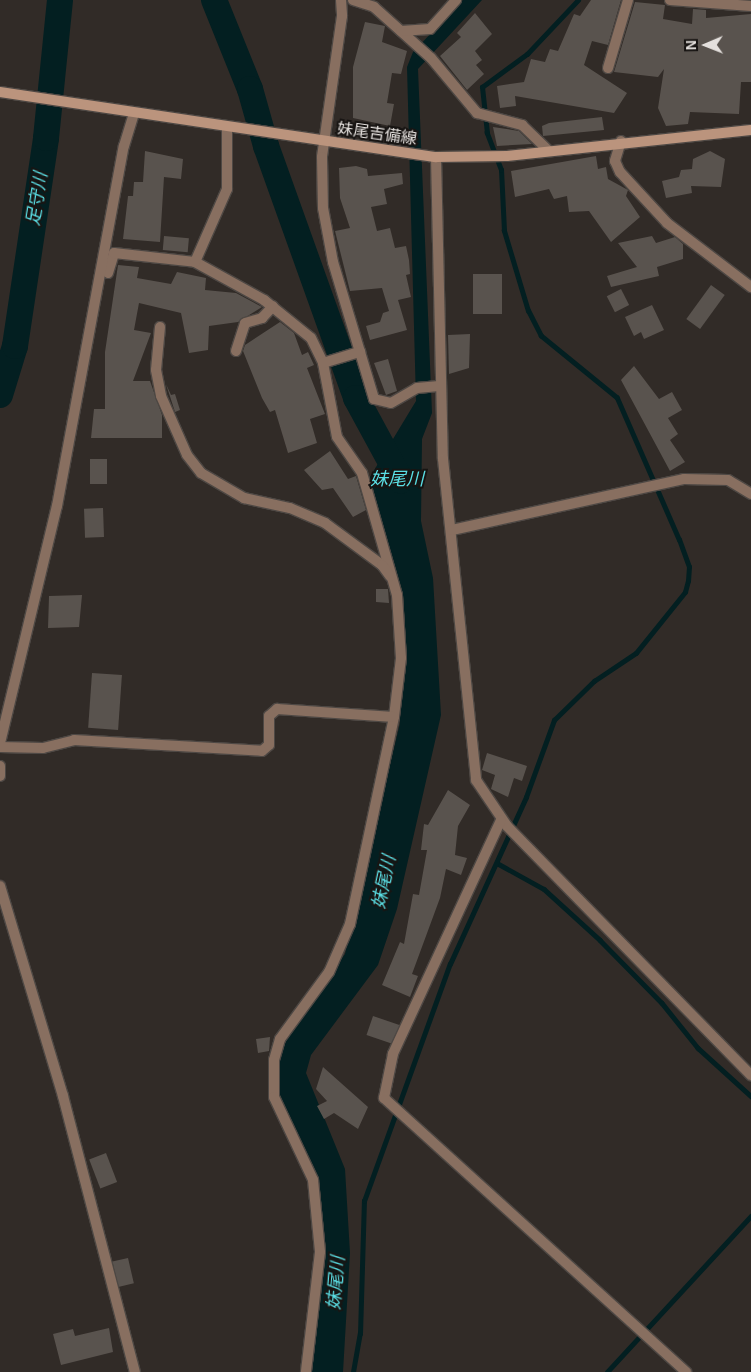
<!DOCTYPE html>
<meta charset="utf-8">
<style>
body{margin:0}
#map{position:relative;width:751px;height:1372px;overflow:hidden;background:#312b27;font-family:Helvetica,"Noto Sans JP",sans-serif}
div>[style]{position:absolute}
.water>*{inset:0;background:#031f21}
.stream>*{height:4.5px;margin:-2.25px;padding:0 2.25px;transform-origin:2.25px;border-radius:2.25px;background:#031f21}
.river>*{height:26px;margin:-13px;padding:0 13px;transform-origin:13px;border-radius:13px;background:#031f21}
.building>*{inset:0;background:#59534e;transform-origin:0 0}
.roads{filter:drop-shadow(1px 0 #4e4844) drop-shadow(-1px 0 #4e4844) drop-shadow(0 1px #4e4844) drop-shadow(0 -1px #4e4844)}
.street>*{height:10px;margin:-5px;padding:0 5px;transform-origin:5px;border-radius:5px;background:#886f60}
.secondary>*{height:10px;margin:-5px;padding:0 5px;transform-origin:5px;border-radius:5px;background:#bb947d}
span{translate:-50% -50%;white-space:nowrap;text-align:center;line-height:1.15;-webkit-text-stroke:4px #171412;paint-order:stroke}
.street-label{font-size:16px;color:#e4e0dd}
.water-label{font-size:18px;color:#5adee4;font-style:italic}
.north{position:absolute;left:681px;top:20px;width:50px;height:50px;-webkit-text-stroke:4px #171412;paint-order:stroke;rotate:269deg;font-size:14px;font-weight:700;line-height:20px;text-align:center;color:#e4e0dd}
.north::after{content:'';display:block;margin:auto;width:18px;height:22px;background:#e4e0dd;clip-path:polygon(50% 0,100% 100%,50% 72%,0 100%)}
</style>
<div id="map">
<div class="water">
<div style="clip-path:polygon(463px 0,482px 0,418px 69px,432px 413px,422px 439px,421px 521px,433px 578px,441px 715px,397px 909px,378px 965px,311px 1055px,306px 1073px,345px 1169px,350px 1253px,343px 1372px,310px 1372px,316px 1318px,316px 1179px,277px 1093px,276px 1071px,285px 1039px,345px 954px,400px 723px,401px 598px,370px 477px,416px 401px,407px 67px,413px 52px)"></div>
</div>
<div class="stream">
<div style="left:497px;top:863px;width:54px;rotate:29deg"></div>
<div style="left:544px;top:889px;width:76px;rotate:42.3deg"></div>
<div style="left:600px;top:940px;width:88px;rotate:45.5deg"></div>
<div style="left:662px;top:1003px;width:58px;rotate:51.3deg"></div>
<div style="left:698px;top:1048px;width:72px;rotate:42.2deg"></div>
<div style="left:353px;top:1372px;width:39px;rotate:-80deg"></div>
<div style="left:360px;top:1334px;width:133px;rotate:-88.3deg"></div>
<div style="left:364px;top:1201px;width:252px;rotate:-70.1deg"></div>
<div style="left:450px;top:964px;width:183px;rotate:-65.5deg"></div>
<div style="left:526px;top:797px;width:82px;rotate:-70deg"></div>
<div style="left:554px;top:720px;width:56px;rotate:-44.3deg"></div>
<div style="left:594px;top:681px;width:50px;rotate:-33.7deg"></div>
<div style="left:636px;top:653px;width:78px;rotate:-51.2deg"></div>
<div style="left:685px;top:592px;width:11px;rotate:-75deg"></div>
<div style="left:688px;top:581px;width:14px;rotate:-86deg"></div>
<div style="left:689px;top:567px;width:29px;rotate:-110deg"></div>
<div style="left:679px;top:540px;width:155px;rotate:-113.6deg"></div>
<div style="left:617px;top:398px;width:98px;rotate:-140.8deg"></div>
<div style="left:541px;top:336px;width:28px;rotate:-117deg"></div>
<div style="left:528px;top:311px;width:84px;rotate:-106.7deg"></div>
<div style="left:504px;top:231px;width:61px;rotate:-92.8deg"></div>
<div style="left:501px;top:170px;width:40px;rotate:-111deg"></div>
<div style="left:487px;top:133px;width:46px;rotate:-96.2deg"></div>
<div style="left:482px;top:87px;width:56px;rotate:-36.3deg"></div>
<div style="left:527px;top:54px;width:74px;rotate:-46.6deg"></div>
<div style="left:607px;top:1372px;width:212px;rotate:-47.3deg"></div>
</div>
<div class="river">
<div style="left:214px;top:0;width:96px;rotate:68deg"></div>
<div style="left:250px;top:89px;width:59px;rotate:74.3deg"></div>
<div style="left:266px;top:146px;width:268px;rotate:70.3deg"></div>
<div style="left:356px;top:398px;width:94px;rotate:61.5deg"></div>
<div style="left:0;top:395px;width:51px;rotate:-73deg"></div>
<div style="left:15px;top:346px;width:210px;rotate:-81.5deg"></div>
<div style="left:46px;top:138px;width:139px;rotate:-84.2deg"></div>
</div>
<div class="building">
<div style="clip-path:polygon(591px 0,621px 0,608px 45px,592px 41px,584px 65px,627px 93px,614px 113px,515px 96px,516px 106px,500px 108px,497px 86px,524px 82px,531px 59px,545px 62px,550px 49px,558px 51px,574px 14px,580px 16px)"></div>
<div style="clip-path:polygon(635px 2px,665px 5px,663px 19px,692px 24px,693px 9px,706px 10px,706px 18px,751px 14px,751px 82px,741px 82px,739px 114px,690px 112px,688px 124px,666px 126px,658px 108px,664px 69px,658px 77px,614px 72px)"></div>
<div style="clip-path:polygon(475px 13px,492px 34px,475px 51px,482px 60px,476px 65px,484px 74px,467px 90px,440px 56px,461px 37px,457px 33px)"></div>
<div style="clip-path:polygon(365px 22px,385px 26px,382px 42px,407px 51px,401px 74px,392px 73px,387px 103px,394px 104px,390px 126px,353px 118px,353px 67px)"></div>
<div style="clip-path:polygon(602px 117px,604px 130px,543px 136px,542px 126px,549px 123px)"></div>
<div style="clip-path:polygon(493px 127px,519px 131px,532px 144px,497px 146px)"></div>
<div style="clip-path:polygon(145px 151px,183px 159px,181px 179px,164px 177px,160px 242px,123px 239px,128px 196px,133px 196px,134px 182px,143px 182px)"></div>
<div style="clip-path:polygon(710px 151px,725px 159px,721px 187px,691px 186px,692px 193px,666px 198px,662px 181px,679px 177px,681px 170px,692px 169px,693px 159px)"></div>
<div style="clip-path:polygon(596px 156px,598px 169px,606px 167px,608px 179px,628px 190px,626px 196px,640px 217px,611px 242px,589px 211px,569px 212px,567px 196px,554px 199px,549px 189px,515px 197px,511px 171px)"></div>
<div style="clip-path:polygon(356px 166px,367px 169px,368px 176px,402px 173px,403px 184px,384px 189px,387px 204px,371px 207px,377px 231px,390px 228px,395px 248px,406px 246px,409px 260px,410px 274px,406px 275px,411px 297px,398px 300px,407px 330px,370px 340px,366px 326px,380px 322px,383px 313px,389px 311px,382px 288px,350px 291px,335px 231px,350px 228px,340px 198px,339px 168px)"></div>
<div style="left:164px;top:236px;width:25px;height:14px;rotate:5deg"></div>
<div style="clip-path:polygon(652px 236px,656px 243px,675px 237px,683px 244px,683px 259px,657px 267px,659px 276px,611px 287px,607px 276px,637px 267px,618px 243px)"></div>
<div style="clip-path:polygon(118px 265px,139px 267px,137px 278px,171px 284px,177px 272px,206px 278px,205px 290px,236px 293px,262px 307px,238px 322px,209px 326px,208px 350px,189px 353px,181px 313px,139px 303px,134px 330px,151px 333px,133px 381px,150px 381px,162px 415px,162px 438px,91px 438px,94px 409px,105px 409px,105px 352px)"></div>
<div style="left:502px;top:274px;width:40px;height:29px;rotate:90deg"></div>
<div style="left:711px;top:285px;width:17px;height:42px;rotate:36deg"></div>
<div style="left:621px;top:289px;width:18px;height:16px;rotate:63deg"></div>
<div style="clip-path:polygon(652px 305px,664px 330px,644px 339px,641px 332px,634px 336px,625px 317px)"></div>
<div style="clip-path:polygon(280px 322px,294px 333px,302px 355px,308px 352px,314px 365px,307px 368px,325px 414px,310px 419px,317px 443px,288px 453px,275px 410px,270px 412px,262px 398px,243px 351px,245px 345px)"></div>
<div style="clip-path:polygon(470px 334px,469px 368px,449px 374px,448px 335px)"></div>
<div style="clip-path:polygon(388px 359px,397px 391px,386px 395px,374px 363px)"></div>
<div style="clip-path:polygon(634px 366px,659px 399px,672px 392px,682px 410px,668px 418px,678px 434px,670px 440px,685px 462px,670px 471px,621px 380px)"></div>
<div style="clip-path:polygon(166px 384px,171px 395px,175px 394px,180px 410px,175px 412px)"></div>
<div style="clip-path:polygon(330px 451px,348px 479px,356px 476px,366px 510px,353px 517px,333px 488px,322px 490px,304px 470px)"></div>
<div style="left:90px;top:459px;width:17px;height:25px"></div>
<div style="left:103px;top:508px;width:29px;height:19px;rotate:88deg"></div>
<div style="clip-path:polygon(376px 589px,388px 589px,389px 603px,376px 602px)"></div>
<div style="clip-path:polygon(82px 595px,79px 627px,48px 628px,49px 596px)"></div>
<div style="left:92px;top:673px;width:30px;height:55px;rotate:4deg"></div>
<div style="clip-path:polygon(487px 753px,527px 766px,522px 781px,514px 778px,508px 797px,491px 789px,495px 775px,482px 770px)"></div>
<div style="clip-path:polygon(448px 790px,470px 805px,458px 826px,455px 855px,467px 858px,461px 875px,446px 869px,440px 898px,412px 974px,418px 976px,410px 997px,382px 985px,400px 942px,404px 944px,413px 894px,419px 895px,427px 850px,421px 850px,424px 824px,428px 825px)"></div>
<div style="left:373px;top:1016px;width:28px;height:20px;rotate:19deg"></div>
<div style="clip-path:polygon(270px 1037px,269px 1051px,258px 1053px,256px 1039px)"></div>
<div style="clip-path:polygon(323px 1067px,368px 1107px,358px 1129px,334px 1113px,324px 1119px,317px 1106px,327px 1101px,316px 1089px)"></div>
<div style="left:106px;top:1153px;width:31px;height:18px;rotate:69deg"></div>
<div style="left:128px;top:1258px;width:26px;height:16px;rotate:77deg"></div>
<div style="clip-path:polygon(109px 1328px,113px 1352px,61px 1365px,53px 1334px,73px 1329px,75px 1336px)"></div>
</div>
<div class="roads">
<div class="street">
<div style="left:341px;top:0;width:16px;rotate:86deg"></div>
<div style="left:342px;top:16px;width:142px;rotate:98.1deg"></div>
<div style="left:322px;top:157px;width:51px;rotate:88.9deg"></div>
<div style="left:323px;top:208px;width:55px;rotate:79.5deg"></div>
<div style="left:333px;top:262px;width:143px;rotate:73.3deg"></div>
<div style="left:374px;top:399px;width:17px;rotate:13deg"></div>
<div style="left:391px;top:403px;width:30px;rotate:-30deg"></div>
<div style="left:417px;top:388px;width:22px;rotate:-5deg"></div>
<div style="left:353px;top:0;width:22px;rotate:18deg"></div>
<div style="left:374px;top:7px;width:76px;rotate:41.8deg"></div>
<div style="left:431px;top:58px;width:72px;rotate:50.1deg"></div>
<div style="left:477px;top:113px;width:47px;rotate:14.9deg"></div>
<div style="left:522px;top:125px;width:36px;rotate:44deg"></div>
<div style="left:670px;top:0;width:81px;rotate:4.2deg"></div>
<div style="left:401px;top:31px;width:29px;rotate:-4deg"></div>
<div style="left:430px;top:29px;width:39px;rotate:-48deg"></div>
<div style="left:608px;top:68px;width:71px;rotate:-73.6deg"></div>
<div style="left:621px;top:141px;width:21px;rotate:107deg"></div>
<div style="left:615px;top:161px;width:12px;rotate:66deg"></div>
<div style="left:620px;top:172px;width:69px;rotate:47.3deg"></div>
<div style="left:667px;top:223px;width:106px;rotate:37.3deg"></div>
<div style="left:436px;top:157px;width:302px;rotate:88.7deg"></div>
<div style="left:443px;top:459px;width:323px;rotate:84.1deg"></div>
<div style="left:476px;top:780px;width:55px;rotate:56deg"></div>
<div style="left:507px;top:826px;width:349px;rotate:45.6deg"></div>
<div style="left:195px;top:262px;width:79px;rotate:28.8deg"></div>
<div style="left:264px;top:300px;width:60px;rotate:39deg"></div>
<div style="left:311px;top:338px;width:28px;rotate:64deg"></div>
<div style="left:323px;top:363px;width:75px;rotate:79.3deg"></div>
<div style="left:337px;top:437px;width:44px;rotate:55.2deg"></div>
<div style="left:362px;top:473px;width:127px;rotate:74deg"></div>
<div style="left:397px;top:595px;width:63px;rotate:86.4deg"></div>
<div style="left:401px;top:658px;width:59px;rotate:96.8deg"></div>
<div style="left:394px;top:717px;width:212px;rotate:102deg"></div>
<div style="left:350px;top:924px;width:52px;rotate:113.6deg"></div>
<div style="left:329px;top:972px;width:83px;rotate:126.2deg"></div>
<div style="left:280px;top:1039px;width:22px;rotate:106deg"></div>
<div style="left:274px;top:1060px;width:37px;rotate:90deg"></div>
<div style="left:274px;top:1097px;width:92px;rotate:64.8deg"></div>
<div style="left:313px;top:1180px;width:72px;rotate:84.4deg"></div>
<div style="left:320px;top:1252px;width:121px;rotate:96.7deg"></div>
<div style="left:108px;top:273px;width:21px;rotate:-73deg"></div>
<div style="left:114px;top:253px;width:81px;rotate:6.3deg"></div>
<div style="left:195px;top:262px;width:80px;rotate:-66.3deg"></div>
<div style="left:227px;top:189px;width:62px;rotate:-90deg"></div>
<div style="left:160px;top:327px;width:43px;rotate:95.3deg"></div>
<div style="left:156px;top:370px;width:26px;rotate:79deg"></div>
<div style="left:161px;top:396px;width:64px;rotate:66.2deg"></div>
<div style="left:187px;top:455px;width:23px;rotate:52deg"></div>
<div style="left:201px;top:473px;width:50px;rotate:30.2deg"></div>
<div style="left:244px;top:498px;width:47px;rotate:12.3deg"></div>
<div style="left:290px;top:508px;width:38px;rotate:23deg"></div>
<div style="left:325px;top:523px;width:71px;rotate:36.4deg"></div>
<div style="left:382px;top:565px;width:14px;rotate:54deg"></div>
<div style="left:236px;top:351px;width:29px;rotate:-72deg"></div>
<div style="left:245px;top:323px;width:18px;rotate:-16deg"></div>
<div style="left:262px;top:318px;width:16px;rotate:-47deg"></div>
<div style="left:323px;top:363px;width:39px;rotate:-17deg"></div>
<div style="left:452px;top:530px;width:238px;rotate:-12.4deg"></div>
<div style="left:684px;top:479px;width:44px;rotate:1.3deg"></div>
<div style="left:728px;top:480px;width:27px;rotate:31deg"></div>
<div style="left:0;top:743px;width:244px;rotate:-76.5deg"></div>
<div style="left:57px;top:506px;width:366px;rotate:-79.5deg"></div>
<div style="left:124px;top:146px;width:34px;rotate:-73deg"></div>
<div style="left:0;top:747px;width:43px;rotate:1.3deg"></div>
<div style="left:43px;top:748px;width:32px;rotate:-14deg"></div>
<div style="left:74px;top:740px;width:188px;rotate:3.3deg"></div>
<div style="left:262px;top:751px;width:9px;rotate:-41deg"></div>
<div style="left:269px;top:745px;width:29px;rotate:-90deg"></div>
<div style="left:269px;top:716px;width:11px;rotate:-41deg"></div>
<div style="left:277px;top:709px;width:117px;rotate:3.9deg"></div>
<div style="left:0;top:766px;width:10px;rotate:90deg"></div>
<div style="left:501px;top:820px;width:258px;rotate:114.8deg"></div>
<div style="left:393px;top:1054px;width:45px;rotate:101.6deg"></div>
<div style="left:384px;top:1098px;width:408px;rotate:42.2deg"></div>
<div style="left:0;top:886px;width:219px;rotate:73.3deg"></div>
<div style="left:63px;top:1096px;width:285px;rotate:75.4deg"></div>
</div>
<div class="secondary">
<div style="left:0;top:92px;width:441px;rotate:8.5deg"></div>
<div style="left:436px;top:157px;width:71px;rotate:-0.8deg"></div>
<div style="left:507px;top:156px;width:245px;rotate:-6.1deg"></div>
</div>
</div>
<div class="street-label">
<span style="left:377px;top:134px;rotate:8deg">妹尾吉備線</span>
</div>
<div class="water-label">
<span style="left:37px;top:199px;rotate:-81deg">足守川</span>
<span style="left:397px;top:479px">妹尾川</span>
<span style="left:384px;top:882px;rotate:-78deg">妹尾川</span>
<span style="left:336px;top:1283px;rotate:-85deg">妹尾川</span>
</div>
<div class="north">N</div>
</div>
